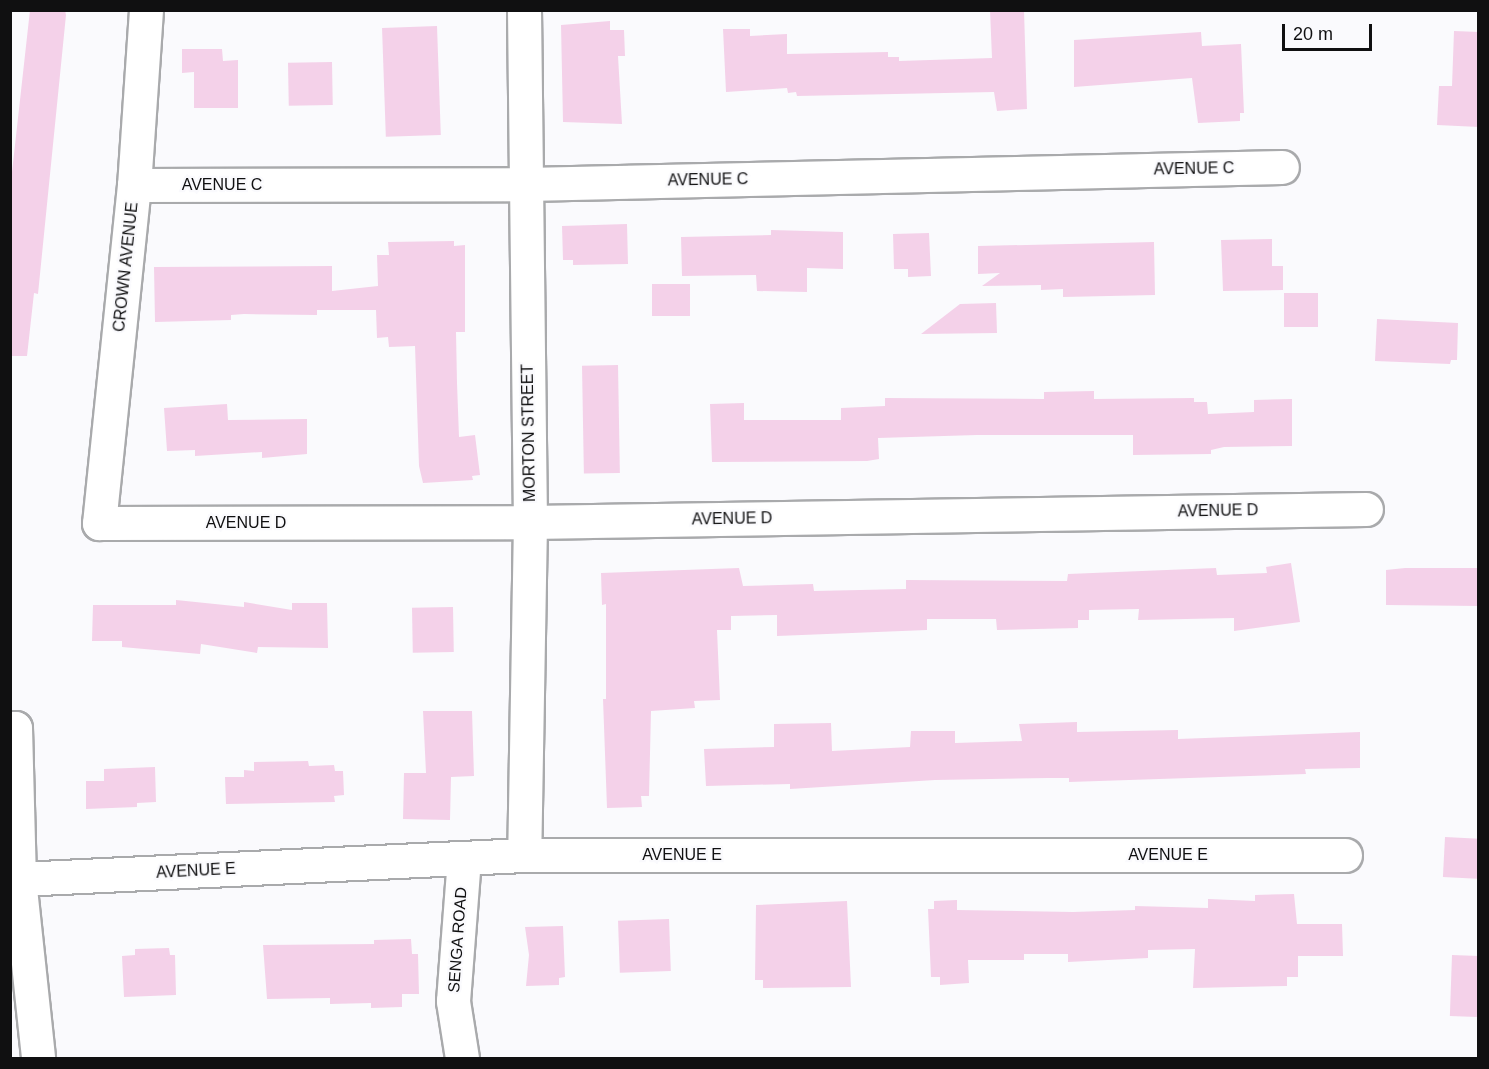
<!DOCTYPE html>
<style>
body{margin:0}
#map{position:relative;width:1489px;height:1069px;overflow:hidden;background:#fafafd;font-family:Arial,sans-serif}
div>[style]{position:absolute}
.building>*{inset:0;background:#f4d1e9;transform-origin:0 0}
.roads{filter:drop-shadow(2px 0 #a9aaac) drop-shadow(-2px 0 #a9aaac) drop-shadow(0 2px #a9aaac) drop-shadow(0 -2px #a9aaac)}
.minor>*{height:33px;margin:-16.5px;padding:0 16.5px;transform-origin:16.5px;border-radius:16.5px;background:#fff}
span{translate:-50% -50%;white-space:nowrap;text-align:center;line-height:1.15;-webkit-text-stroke:4.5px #fafafd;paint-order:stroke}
.street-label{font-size:16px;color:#101011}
.frame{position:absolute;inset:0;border:12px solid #101011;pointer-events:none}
.scale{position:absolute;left:1282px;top:24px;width:90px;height:27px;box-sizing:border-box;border:3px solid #101011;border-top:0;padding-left:8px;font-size:18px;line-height:21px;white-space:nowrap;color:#101011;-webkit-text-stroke:4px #fafafd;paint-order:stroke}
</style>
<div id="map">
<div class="building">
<div style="clip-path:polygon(30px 10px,65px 10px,66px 15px,38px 294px,34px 293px,27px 356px,10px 356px,10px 190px)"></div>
<div style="clip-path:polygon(990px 10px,1024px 10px,1027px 109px,997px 111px,994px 92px,797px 96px,796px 92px,788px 93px,787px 88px,726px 92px,723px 29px,750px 29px,750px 36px,787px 34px,787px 54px,888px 52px,888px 57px,899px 57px,899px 61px,992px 58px)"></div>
<div style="clip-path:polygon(610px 21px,610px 30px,624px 30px,625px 56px,618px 56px,622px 124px,563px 122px,561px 25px)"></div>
<div style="left:437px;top:26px;width:109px;height:55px;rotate:88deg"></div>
<div style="clip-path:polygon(1454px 31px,1479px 32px,1479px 127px,1437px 125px,1439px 86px,1452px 86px)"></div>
<div style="clip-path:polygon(1201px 32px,1202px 46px,1241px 44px,1244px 113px,1240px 113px,1240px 121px,1198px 123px,1192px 78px,1074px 87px,1074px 40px)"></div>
<div style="clip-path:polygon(182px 49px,222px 49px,223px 61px,238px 60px,238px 108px,194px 108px,194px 72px,182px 73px)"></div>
<div style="left:332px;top:62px;width:43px;height:44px;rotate:89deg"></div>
<div style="clip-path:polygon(627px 224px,628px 264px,573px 265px,573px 260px,563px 260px,562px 226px)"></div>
<div style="clip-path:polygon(771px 230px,843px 232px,843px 269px,807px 268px,807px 292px,757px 291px,756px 275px,682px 276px,681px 237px,771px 235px)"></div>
<div style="clip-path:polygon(929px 233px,931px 276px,908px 277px,908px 269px,894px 269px,893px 234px)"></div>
<div style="clip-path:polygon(1272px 239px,1272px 266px,1283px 266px,1283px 290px,1223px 291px,1221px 240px)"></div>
<div style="clip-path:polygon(454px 241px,454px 246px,465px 245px,465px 332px,456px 332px,457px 383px,459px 437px,475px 435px,480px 475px,472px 476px,473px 480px,423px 483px,419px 466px,415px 346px,389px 347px,388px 337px,377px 338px,376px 310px,317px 310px,317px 315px,244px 314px,231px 315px,231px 320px,155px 322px,154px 267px,332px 266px,332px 291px,378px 286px,377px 255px,389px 255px,388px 242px)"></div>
<div style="clip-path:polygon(1154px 242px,1155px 295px,1063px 297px,1063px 289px,1041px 290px,1041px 285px,982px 286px,1000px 273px,978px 274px,978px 246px)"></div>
<div style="left:690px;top:284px;width:32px;height:38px;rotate:90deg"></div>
<div style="left:1284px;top:293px;width:34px;height:34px"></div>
<div style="clip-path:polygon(996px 303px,997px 333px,921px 334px,960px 304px)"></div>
<div style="clip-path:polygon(1377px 319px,1458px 323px,1457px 360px,1451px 360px,1450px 364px,1375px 361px)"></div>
<div style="left:618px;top:365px;width:108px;height:36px;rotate:89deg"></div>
<div style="clip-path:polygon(1094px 391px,1094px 399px,1194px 398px,1194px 402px,1207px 402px,1208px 414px,1254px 412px,1254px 400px,1292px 399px,1292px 446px,1224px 447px,1211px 450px,1211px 454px,1133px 455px,1133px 435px,977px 435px,878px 438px,879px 459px,867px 461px,712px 462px,710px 404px,744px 403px,744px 420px,841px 420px,841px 408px,885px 406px,885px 398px,1044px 399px,1044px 392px)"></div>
<div style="clip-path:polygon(227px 404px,228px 420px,307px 419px,307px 454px,262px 458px,262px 452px,195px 456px,195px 450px,167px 451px,164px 408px)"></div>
<div style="clip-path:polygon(1291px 563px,1300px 622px,1234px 631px,1234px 618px,1138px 620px,1139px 609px,1089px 610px,1089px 620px,1078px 620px,1078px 628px,997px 630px,996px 619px,927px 619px,927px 630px,777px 636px,777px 615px,731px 616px,731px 630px,717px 630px,720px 700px,694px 701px,695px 708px,651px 711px,649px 796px,641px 796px,642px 807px,607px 808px,603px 699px,606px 699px,606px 604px,602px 605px,601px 573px,739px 568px,743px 586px,813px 584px,814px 591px,906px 589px,906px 580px,1067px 581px,1068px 574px,1216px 568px,1217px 575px,1267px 573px,1266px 567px)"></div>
<div style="clip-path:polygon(1405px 568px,1479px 568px,1479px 606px,1386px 605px,1386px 570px)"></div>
<div style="clip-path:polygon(176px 600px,244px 607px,244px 602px,292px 610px,292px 603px,327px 603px,328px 648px,258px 647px,257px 653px,201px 644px,200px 654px,122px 647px,122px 641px,92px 641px,93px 605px,176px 605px)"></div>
<div style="left:453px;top:607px;width:45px;height:41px;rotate:89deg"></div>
<div style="clip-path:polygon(423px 711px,472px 711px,474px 776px,451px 777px,450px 820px,403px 819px,404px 773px,426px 773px)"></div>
<div style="clip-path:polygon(1077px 722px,1077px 732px,1178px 730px,1178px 739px,1360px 732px,1360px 768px,1305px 769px,1306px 774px,1069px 782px,1069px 778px,1048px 778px,935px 780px,790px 789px,790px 784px,706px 786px,704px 749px,774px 747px,774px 724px,831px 723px,832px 751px,910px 747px,911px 731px,955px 731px,955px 743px,1022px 741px,1019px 724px)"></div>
<div style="clip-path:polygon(308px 761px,309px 766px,334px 765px,335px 771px,343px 771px,344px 795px,334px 796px,335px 802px,226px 804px,225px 777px,244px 777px,244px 770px,254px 771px,254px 762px)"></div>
<div style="clip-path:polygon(155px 767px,156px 802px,137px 803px,137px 807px,86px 809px,86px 781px,104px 781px,104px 769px)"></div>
<div style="left:1445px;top:837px;width:34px;height:40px;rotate:3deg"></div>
<div style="clip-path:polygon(1294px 894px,1297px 924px,1342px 924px,1343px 956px,1298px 956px,1298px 977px,1287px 977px,1287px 986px,1193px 988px,1195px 949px,1148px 950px,1148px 958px,1068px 962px,1068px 954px,1024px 954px,1024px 960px,968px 960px,969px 983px,940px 985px,940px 977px,931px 977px,928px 909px,934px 909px,934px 901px,957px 900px,957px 910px,1073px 912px,1135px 910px,1135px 906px,1208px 908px,1208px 899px,1255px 901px,1255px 895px)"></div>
<div style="clip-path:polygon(847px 901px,851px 987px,763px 988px,763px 980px,755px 980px,756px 905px)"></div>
<div style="left:669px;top:919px;width:52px;height:51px;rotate:88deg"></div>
<div style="clip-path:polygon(563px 926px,565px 977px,559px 978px,559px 985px,526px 986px,529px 955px,525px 927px)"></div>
<div style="clip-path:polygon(411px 939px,412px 954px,418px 954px,419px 994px,402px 994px,402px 1007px,371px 1008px,371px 1003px,330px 1004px,330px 998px,267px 999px,263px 945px,374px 944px,374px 940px)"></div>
<div style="clip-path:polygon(169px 948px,170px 955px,175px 955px,176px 995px,124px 997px,122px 956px,135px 955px,135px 949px)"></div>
<div style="left:1452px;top:955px;width:27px;height:61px;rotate:2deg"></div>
</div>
<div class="roads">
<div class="minor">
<div style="left:146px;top:10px;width:175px;rotate:93.9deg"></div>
<div style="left:134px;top:185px;width:340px;rotate:95.9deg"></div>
<div style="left:99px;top:523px;width:431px;rotate:-0.1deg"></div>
<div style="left:530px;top:522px;width:836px;rotate:-0.89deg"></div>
<div style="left:524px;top:10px;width:512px;rotate:89.33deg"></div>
<div style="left:530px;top:522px;width:333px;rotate:91deg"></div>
<div style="left:134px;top:185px;width:392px;rotate:-0.1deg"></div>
<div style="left:526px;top:184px;width:756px;rotate:-1.29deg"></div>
<div style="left:10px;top:728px;width:5px"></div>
<div style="left:15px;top:728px;width:151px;rotate:88.5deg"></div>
<div style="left:19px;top:879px;width:180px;rotate:83.9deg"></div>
<div style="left:19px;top:879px;width:506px;rotate:-2.72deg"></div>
<div style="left:524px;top:855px;width:821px"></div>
<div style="left:462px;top:1058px;width:58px;rotate:-99deg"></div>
<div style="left:453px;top:1001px;width:143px;rotate:-85.6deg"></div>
</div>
</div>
<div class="street-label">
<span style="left:1194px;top:169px;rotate:-1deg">AVENUE C</span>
<span style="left:708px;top:180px;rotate:-1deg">AVENUE C</span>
<span style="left:222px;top:185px">AVENUE C</span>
<span style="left:126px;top:267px;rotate:-84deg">CROWN AVENUE</span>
<span style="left:529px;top:433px;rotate:-91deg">MORTON STREET</span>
<span style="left:1218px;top:511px;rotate:-1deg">AVENUE D</span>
<span style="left:732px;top:519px;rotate:-1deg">AVENUE D</span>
<span style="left:246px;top:523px">AVENUE D</span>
<span style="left:682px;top:855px">AVENUE E</span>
<span style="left:1168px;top:855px">AVENUE E</span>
<span style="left:196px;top:871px;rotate:-3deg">AVENUE E</span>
<span style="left:458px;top:940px;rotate:-86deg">SENGA ROAD</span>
</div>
<div class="frame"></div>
<div class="scale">20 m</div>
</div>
